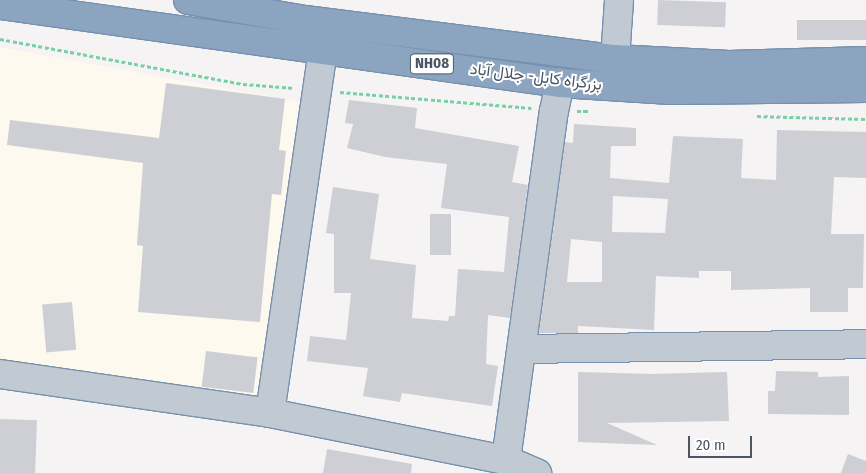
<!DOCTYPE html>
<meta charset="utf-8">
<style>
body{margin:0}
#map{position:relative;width:866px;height:473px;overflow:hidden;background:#f5f3f3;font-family:"Fira Sans Condensed",Vazirmatn,sans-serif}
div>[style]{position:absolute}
.commercial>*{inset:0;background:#fdf9ef}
.building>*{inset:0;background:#cdcfd5;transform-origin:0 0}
.path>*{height:3px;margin-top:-1.5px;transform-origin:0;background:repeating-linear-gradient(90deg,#7ad0a6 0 4px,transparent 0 6.5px)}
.roads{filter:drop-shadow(1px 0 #7690ad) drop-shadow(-1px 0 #7690ad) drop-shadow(0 1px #7690ad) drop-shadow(0 -1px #7690ad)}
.minor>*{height:28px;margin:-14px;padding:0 14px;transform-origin:14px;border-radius:14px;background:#c1cad2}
.highway>*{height:28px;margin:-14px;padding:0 14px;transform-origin:14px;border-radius:14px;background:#8ba5c1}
span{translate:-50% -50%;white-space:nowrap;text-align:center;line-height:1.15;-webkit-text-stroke:4px #fff;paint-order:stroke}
.shield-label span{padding:1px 4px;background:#fff;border:1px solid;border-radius:4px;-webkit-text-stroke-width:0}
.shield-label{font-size:15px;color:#4a5661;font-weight:700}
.street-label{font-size:16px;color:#4a5661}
.scale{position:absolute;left:688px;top:436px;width:64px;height:22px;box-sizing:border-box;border:2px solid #4a5661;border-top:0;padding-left:6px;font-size:15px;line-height:18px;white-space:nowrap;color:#4a5661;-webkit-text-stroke:4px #fff;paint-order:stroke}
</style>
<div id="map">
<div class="commercial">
<div style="clip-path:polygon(0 47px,311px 104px,263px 405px,0 366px)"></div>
</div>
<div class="building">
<div style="left:658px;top:0;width:68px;height:25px;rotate:2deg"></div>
<div style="left:797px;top:20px;width:69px;height:20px"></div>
<div style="clip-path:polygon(166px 83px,285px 99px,279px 150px,286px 151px,281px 195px,272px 194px,260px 322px,138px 312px,143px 246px,137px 245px,143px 163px,7px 145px,10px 120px,159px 138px)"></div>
<div style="clip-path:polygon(349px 100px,417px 108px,415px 128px,519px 146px,512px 182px,528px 185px,510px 318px,488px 315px,486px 364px,498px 366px,492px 406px,402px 393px,400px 402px,363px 396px,368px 368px,307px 361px,310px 336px,346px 340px,351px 293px,334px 293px,334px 234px,326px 233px,333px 187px,379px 194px,370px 259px,416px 265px,412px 318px,448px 321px,449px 316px,455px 316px,458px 269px,504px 272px,509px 217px,441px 208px,447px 164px,385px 157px,347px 148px,353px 124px,345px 123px)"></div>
<div style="clip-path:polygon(evenodd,574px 124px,636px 128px,636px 146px,611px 146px,610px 178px,669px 183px,673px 136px,743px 139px,741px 178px,776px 180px,777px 130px,866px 132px,866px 178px,834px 177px,831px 234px,864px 234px,863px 288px,848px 288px,848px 312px,810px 312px,810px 288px,731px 290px,731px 271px,699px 271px,699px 278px,656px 276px,654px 330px,578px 326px,578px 333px,539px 333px,565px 142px,573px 143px,574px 124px,613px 196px,668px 199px,665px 233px,612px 232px,613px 196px,574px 124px,571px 239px,602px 242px,602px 282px,567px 282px,571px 239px)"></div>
<div style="left:430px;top:214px;width:21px;height:41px"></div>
<div style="left:72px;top:302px;width:48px;height:30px;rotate:85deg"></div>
<div style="left:206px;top:351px;width:52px;height:36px;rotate:7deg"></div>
<div style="clip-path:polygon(776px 371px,818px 372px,818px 377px,849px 376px,849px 415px,768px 414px,768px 391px,775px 391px)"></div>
<div style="clip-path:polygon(578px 372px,652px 374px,727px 372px,729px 421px,607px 423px,657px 445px,578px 442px)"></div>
<div style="left:0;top:419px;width:37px;height:54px;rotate:2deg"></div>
<div style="clip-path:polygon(327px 449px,412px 464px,411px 473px,323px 473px)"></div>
<div style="clip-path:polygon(848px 454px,866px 461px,866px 473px,841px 473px)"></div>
</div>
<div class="path">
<div style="left:0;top:39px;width:247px;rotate:10.5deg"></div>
<div style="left:243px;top:84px;width:51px;rotate:4.5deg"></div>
<div style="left:340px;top:92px;width:192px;rotate:4.8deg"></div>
<div style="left:577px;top:111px;width:13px"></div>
<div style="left:757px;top:116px;width:109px;rotate:1.6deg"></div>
</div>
<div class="roads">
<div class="minor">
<div style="left:615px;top:59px;width:59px;rotate:-86.1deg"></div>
<div style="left:522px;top:349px;width:344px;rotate:-0.8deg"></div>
<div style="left:0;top:374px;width:273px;rotate:8.2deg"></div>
<div style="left:270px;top:413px;width:241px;rotate:11.3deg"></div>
<div style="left:506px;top:460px;width:34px;rotate:23deg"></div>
<div style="left:270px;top:413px;width:369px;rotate:-81.7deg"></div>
<div style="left:506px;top:460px;width:352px;rotate:-82.2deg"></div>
<div style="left:554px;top:111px;width:29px;rotate:-78deg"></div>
</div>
<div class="highway">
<div style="left:188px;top:0;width:119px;rotate:9.7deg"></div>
<div style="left:305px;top:20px;width:312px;rotate:7.2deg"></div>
<div style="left:615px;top:59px;width:114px;rotate:3deg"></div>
<div style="left:729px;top:65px;width:137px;rotate:-1.7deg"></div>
<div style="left:0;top:5px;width:565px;rotate:7.93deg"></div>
<div style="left:560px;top:83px;width:111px;rotate:3.6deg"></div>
<div style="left:671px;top:90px;width:195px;rotate:-0.6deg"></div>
</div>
</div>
<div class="shield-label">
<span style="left:432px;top:64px">NH08</span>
</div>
<div class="street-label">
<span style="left:536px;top:77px;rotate:7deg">بزرگراه کابل- جلال آباد</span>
</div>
<div class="scale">20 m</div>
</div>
